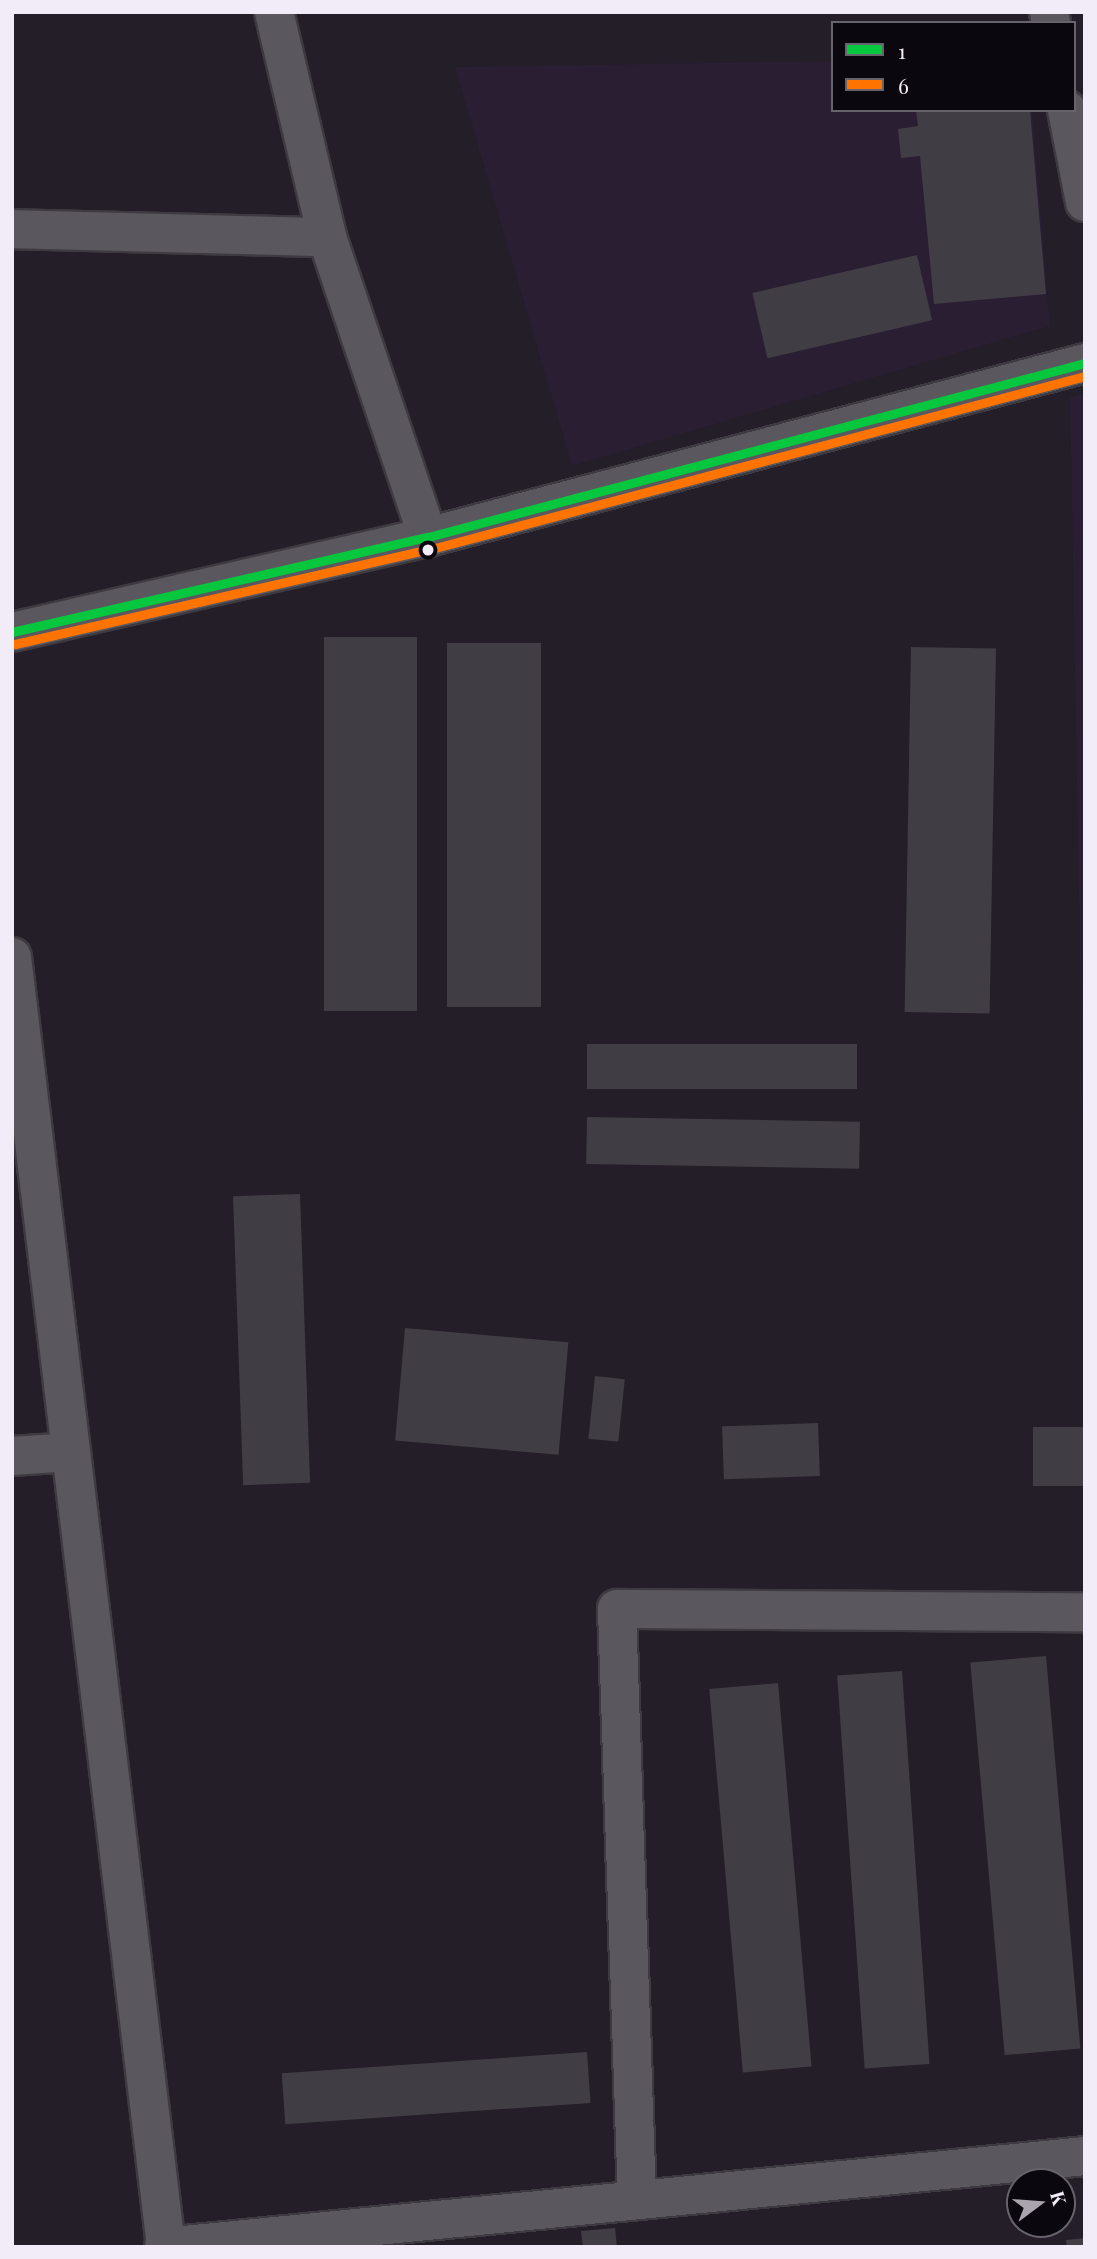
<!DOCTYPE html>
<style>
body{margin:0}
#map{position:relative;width:1097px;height:2259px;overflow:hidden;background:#231e27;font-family:"Playfair Display",serif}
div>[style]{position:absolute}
.built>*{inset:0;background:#291e32}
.building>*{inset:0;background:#413d45;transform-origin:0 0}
.roads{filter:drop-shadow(2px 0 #3e3a41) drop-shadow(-2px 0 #3e3a41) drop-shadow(0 2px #3e3a41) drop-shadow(0 -2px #3e3a41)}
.minor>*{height:38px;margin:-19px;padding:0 19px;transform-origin:19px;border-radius:19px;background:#5b575e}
.bus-1>*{height:9px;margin:-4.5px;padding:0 4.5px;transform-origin:4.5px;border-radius:4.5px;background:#06c73d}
.bus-2>*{height:9px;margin:-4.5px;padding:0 4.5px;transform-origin:4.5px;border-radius:4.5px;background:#ff7300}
.dots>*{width:19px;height:19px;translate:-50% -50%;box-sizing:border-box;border:4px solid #0a070e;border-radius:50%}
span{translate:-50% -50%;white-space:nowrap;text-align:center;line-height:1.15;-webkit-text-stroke:5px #0a070e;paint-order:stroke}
.frame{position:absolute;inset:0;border:14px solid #f2ecf8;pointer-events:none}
.legend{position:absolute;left:831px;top:21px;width:245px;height:91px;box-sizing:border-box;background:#0a070e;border:2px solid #67636c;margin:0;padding:9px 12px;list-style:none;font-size:21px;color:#f2ecf8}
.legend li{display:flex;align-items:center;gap:14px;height:35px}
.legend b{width:35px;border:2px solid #67636c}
.north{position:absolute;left:1006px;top:2168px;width:70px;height:70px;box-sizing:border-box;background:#0a070e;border:2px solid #67636c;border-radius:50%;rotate:74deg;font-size:19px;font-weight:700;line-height:28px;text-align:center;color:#f2ecf8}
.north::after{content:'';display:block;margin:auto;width:24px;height:32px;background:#aaa4af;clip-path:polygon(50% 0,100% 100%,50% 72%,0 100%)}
</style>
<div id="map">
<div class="built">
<div style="clip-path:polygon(833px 61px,833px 110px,1032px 110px,1050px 326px,572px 466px,455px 67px)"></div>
<div style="clip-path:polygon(1085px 393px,1085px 1235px,1070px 397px)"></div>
</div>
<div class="building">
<div style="clip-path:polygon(916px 110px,1030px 110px,1046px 294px,934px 304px,920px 156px,901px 158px,898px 129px,918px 126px)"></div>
<div style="left:917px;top:255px;width:67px;height:169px;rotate:77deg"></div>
<div style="left:324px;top:637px;width:93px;height:374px"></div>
<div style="left:447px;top:643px;width:94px;height:364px"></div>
<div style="left:911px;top:647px;width:85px;height:365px;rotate:1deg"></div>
<div style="left:587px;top:1044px;width:270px;height:45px"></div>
<div style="left:587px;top:1117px;width:273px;height:47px;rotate:1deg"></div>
<div style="left:300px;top:1194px;width:289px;height:67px;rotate:88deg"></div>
<div style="left:405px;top:1328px;width:164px;height:113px;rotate:5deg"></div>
<div style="left:595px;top:1376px;width:30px;height:63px;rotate:6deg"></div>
<div style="left:818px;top:1423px;width:53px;height:96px;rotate:88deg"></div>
<div style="left:1085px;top:1427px;width:59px;height:52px;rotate:90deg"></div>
<div style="left:1046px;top:1656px;width:394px;height:76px;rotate:85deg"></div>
<div style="left:902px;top:1671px;width:394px;height:65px;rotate:86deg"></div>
<div style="left:778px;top:1683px;width:385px;height:69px;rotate:85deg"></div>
<div style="left:587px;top:2052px;width:51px;height:306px;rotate:86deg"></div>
<div style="clip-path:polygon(615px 2228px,617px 2247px,583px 2247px,581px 2231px)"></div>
<div style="clip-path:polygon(1085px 2238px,1085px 2247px,1067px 2247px,1066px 2240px)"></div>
</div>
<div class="roads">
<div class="minor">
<div style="left:274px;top:12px;width:231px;rotate:76.7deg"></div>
<div style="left:327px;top:237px;width:317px;rotate:71.4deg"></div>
<div style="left:1049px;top:12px;width:11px;rotate:80deg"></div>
<div style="left:1067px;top:110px;width:94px;rotate:78.9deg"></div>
<div style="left:12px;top:229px;width:315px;rotate:1.5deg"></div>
<div style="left:12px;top:632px;width:427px;rotate:-12.9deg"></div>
<div style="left:428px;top:537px;width:680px;rotate:-14.83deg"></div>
<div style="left:12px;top:957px;width:1298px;rotate:83.19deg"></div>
<div style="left:12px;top:1456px;width:59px;rotate:-3.9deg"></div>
<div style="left:637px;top:2200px;width:591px;rotate:-91.94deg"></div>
<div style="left:617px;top:1609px;width:468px;rotate:0.4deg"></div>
<div style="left:164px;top:2247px;width:925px;rotate:-5.64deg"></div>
</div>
</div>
<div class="bus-1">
<div style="left:12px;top:632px;width:427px;rotate:-12.9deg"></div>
<div style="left:428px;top:537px;width:680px;rotate:-14.83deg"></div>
</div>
<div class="bus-2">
<div style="left:15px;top:644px;width:427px;rotate:-12.9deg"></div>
<div style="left:431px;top:549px;width:676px;rotate:-14.82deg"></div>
</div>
<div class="dots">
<div style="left:428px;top:550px;background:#f2ecf8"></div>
</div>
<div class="frame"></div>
<ul class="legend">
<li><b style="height:9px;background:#06c73d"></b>1</li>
<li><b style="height:9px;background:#ff7300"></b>6</li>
</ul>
<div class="north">K</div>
</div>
